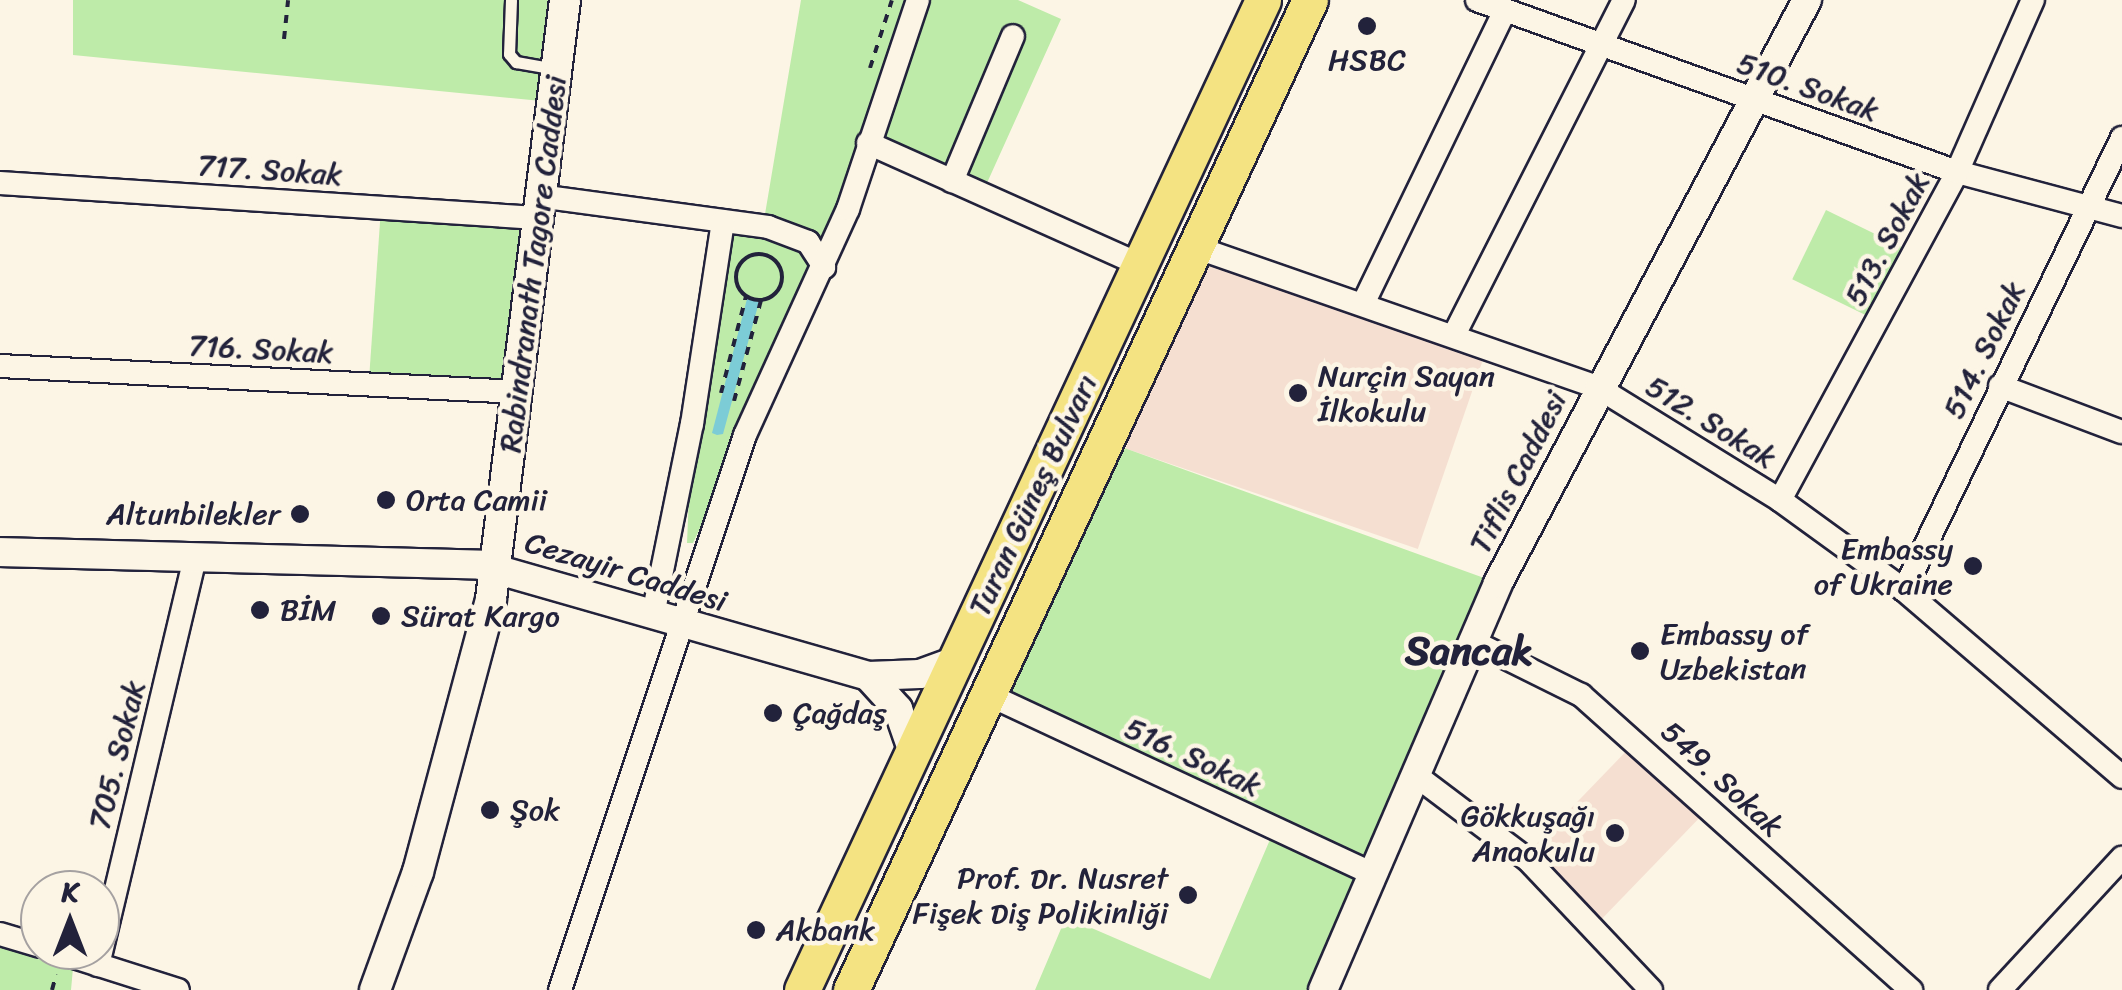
<!DOCTYPE html>
<meta charset="utf-8">
<style>
body{margin:0}
#map{position:relative;width:2122px;height:990px;overflow:hidden;background:#fcf5e5;font-family:Sriracha,sans-serif}
div>[style]{position:absolute}
.built>*{inset:0;background:#f5dfd1;transform-origin:0 0}
.green>*{inset:0;background:#beeba9;transform-origin:0 0}
.water>*{inset:0;background:#7cccd6}
.path>*{height:4px;margin-top:-2px;transform-origin:0;background:repeating-linear-gradient(90deg,#22223b 0 8px,transparent 0 16px)}
.path>.ring{margin:-2px;padding:0;box-sizing:content-box;background:none;border:4px solid #22223b;border-radius:50%}
.roads{filter:drop-shadow(2px 0 #22223b) drop-shadow(-2px 0 #22223b) drop-shadow(0 2px #22223b) drop-shadow(0 -2px #22223b)}
.service>*{height:11px;margin:-5.5px;padding:0 5.5px;transform-origin:5.5px;border-radius:5.5px;background:#fcf5e5}
.minor>*{height:22px;margin:-11px;padding:0 11px;transform-origin:11px;border-radius:11px;background:#fcf5e5}
.tertiary>*{height:28px;margin:-14px;padding:0 14px;transform-origin:14px;border-radius:14px;background:#fcf5e5}
.secondary>*{height:30px;margin:-15px;padding:0 15px;transform-origin:15px;border-radius:15px;background:#fcf5e5}
.primary>*{height:35px;margin:-17.5px;padding:0 17.5px;transform-origin:17.5px;border-radius:17.5px;background:#f4e382}
.dots>*{width:28px;height:28px;translate:-50% -50%;box-sizing:border-box;border:5px solid #fcf5e5;border-radius:50%}
span{translate:-50% -50%;white-space:nowrap;text-align:center;line-height:1.15;-webkit-text-stroke:9px #fcf5e5;paint-order:stroke}
.poi-label{font-size:30px;color:#22223b}
.left{translate:0 -50%;text-align:left}
.right{translate:-100% -50%;text-align:right}
.street-label{font-size:30px;color:#22223b}
.district-label{font-size:40px;color:#22223b;font-weight:700}
.north{position:absolute;left:20px;top:870px;width:100px;height:100px;box-sizing:border-box;background:#fcf5e5;border:2px solid #a5a1a1;border-radius:50%;rotate:0deg;font-size:28px;font-weight:700;line-height:40px;text-align:center;color:#22223b}
.north::after{content:'';display:block;margin:auto;width:35px;height:45px;background:#22223b;clip-path:polygon(50% 0,100% 100%,50% 72%,0 100%)}
</style>
<div id="map">
<div class="built">
<div style="left:1195px;top:247px;width:309px;height:213px;rotate:19deg"></div>
<div style="left:1637px;top:740px;width:99px;height:163px;rotate:44deg"></div>
</div>
<div class="green">
<div style="clip-path:polygon(73px 0,565px 0,552px 102px,73px 55px)"></div>
<div style="clip-path:polygon(801px 0,1018px 0,1061px 19px,982px 194px,868px 143px,824px 267px,693px 543px,687px 543px,692px 424px,723px 221px,763px 226px)"></div>
<div style="left:381px;top:208px;width:156px;height:177px;rotate:4deg"></div>
<div style="left:1826px;top:210px;width:98px;height:77px;rotate:26deg"></div>
<div style="clip-path:polygon(1105px 441px,1498px 583px,1323px 990px,1035px 990px,1066px 917px,1210px 979px,1275px 828px,989px 695px)"></div>
<div style="clip-path:polygon(0 934px,74px 957px,71px 990px,0 990px)"></div>
</div>
<div class="water">
<div style="clip-path:polygon(747px 299px,759px 302px,723px 434px,717px 435px,712px 433px)"></div>
</div>
<div class="path">
<div style="left:284px;top:39px;width:39px;rotate:-84deg"></div>
<div style="left:870px;top:68px;width:71px;rotate:-72.1deg"></div>
<div class="ring" style="left:736px;top:254px;width:42px;height:42px"></div>
<div style="left:721px;top:393px;width:100px;rotate:-75.5deg"></div>
<div style="left:734px;top:401px;width:105px;rotate:-75deg"></div>
<div style="left:52px;top:990px;width:16px;rotate:-75deg"></div>
</div>
<div class="roads">
<div class="service">
<div style="left:511px;top:0;width:54px;rotate:92.1deg"></div>
<div style="left:509px;top:54px;width:11px;rotate:49deg"></div>
<div style="left:516px;top:62px;width:41px;rotate:9.9deg"></div>
</div>
<div class="minor">
<div style="left:1477px;top:0;width:510px;rotate:19.71deg"></div>
<div style="left:1957px;top:172px;width:171px;rotate:14.9deg"></div>
<div style="left:868px;top:143px;width:297px;rotate:24.1deg"></div>
<div style="left:952px;top:181px;width:157px;rotate:-67.2deg"></div>
<div style="left:0;top:183px;width:538px;rotate:3.73deg"></div>
<div style="left:539px;top:196px;width:231px;rotate:7.7deg"></div>
<div style="left:768px;top:227px;width:43px;rotate:20.6deg"></div>
<div style="left:808px;top:242px;width:30px;rotate:57deg"></div>
<div style="left:1195px;top:247px;width:426px;rotate:19.2deg"></div>
<div style="left:1597px;top:387px;width:215px;rotate:31.7deg"></div>
<div style="left:1780px;top:500px;width:153px;rotate:36deg"></div>
<div style="left:1904px;top:590px;width:287px;rotate:40.6deg"></div>
<div style="left:1363px;top:304px;width:326px;rotate:-64.2deg"></div>
<div style="left:1455px;top:333px;width:373px;rotate:-63.1deg"></div>
<div style="left:0;top:366px;width:520px;rotate:2.87deg"></div>
<div style="left:2000px;top:386px;width:130px;rotate:20.7deg"></div>
<div style="left:1780px;top:500px;width:373px;rotate:-61.6deg"></div>
<div style="left:1957px;top:172px;width:188px;rotate:-66.2deg"></div>
<div style="left:1904px;top:590px;width:502px;rotate:-64.25deg"></div>
<div style="left:653px;top:615px;width:195px;rotate:-78.5deg"></div>
<div style="left:692px;top:424px;width:205px;rotate:-81.3deg"></div>
<div style="left:1472px;top:641px;width:122px;rotate:26.4deg"></div>
<div style="left:1581px;top:695px;width:443px;rotate:41.8deg"></div>
<div style="left:989px;top:695px;width:421px;rotate:25deg"></div>
<div style="left:1414px;top:774px;width:143px;rotate:37deg"></div>
<div style="left:1528px;top:860px;width:179px;rotate:46.6deg"></div>
<div style="left:0;top:934px;width:42px;rotate:16.7deg"></div>
<div style="left:52px;top:950px;width:132px;rotate:17.6deg"></div>
<div style="left:98px;top:965px;width:417px;rotate:-76.6deg"></div>
<div style="left:560px;top:990px;width:585px;rotate:-71.57deg"></div>
<div style="left:745px;top:435px;width:248px;rotate:-65.5deg"></div>
<div style="left:848px;top:209px;width:220px;rotate:-71.5deg"></div>
<div style="left:2000px;top:990px;width:180px;rotate:-47.3deg"></div>
</div>
<div class="tertiary">
<div style="left:0;top:552px;width:481px;rotate:1.5deg"></div>
<div style="left:481px;top:565px;width:403px;rotate:16deg"></div>
<div style="left:868px;top:676px;width:52px;rotate:-2.2deg"></div>
<div style="left:920px;top:674px;width:38px;rotate:-20deg"></div>
<div style="left:868px;top:676px;width:45px;rotate:47.7deg"></div>
<div style="left:898px;top:709px;width:46px;rotate:70.8deg"></div>
<div style="left:1323px;top:990px;width:443px;rotate:-66.7deg"></div>
<div style="left:1498px;top:583px;width:660px;rotate:-62.08deg"></div>
</div>
<div class="secondary">
<div style="left:375px;top:990px;width:126px;rotate:-70deg"></div>
<div style="left:418px;top:872px;width:283px;rotate:-75deg"></div>
<div style="left:491px;top:599px;width:604px;rotate:-82.96deg"></div>
</div>
<div class="primary">
<div style="left:802px;top:990px;width:1092px;rotate:-65.03deg"></div>
<div style="left:851px;top:990px;width:1091px;rotate:-65.13deg"></div>
</div>
</div>
<div class="dots">
<div style="left:1367px;top:26px;background:#22223b"></div>
<div style="left:1298px;top:393px;background:#22223b"></div>
<div style="left:386px;top:500px;background:#22223b"></div>
<div style="left:300px;top:514px;background:#22223b"></div>
<div style="left:1973px;top:566px;background:#22223b"></div>
<div style="left:260px;top:610px;background:#22223b"></div>
<div style="left:381px;top:616px;background:#22223b"></div>
<div style="left:1640px;top:651px;background:#22223b"></div>
<div style="left:773px;top:713px;background:#22223b"></div>
<div style="left:490px;top:810px;background:#22223b"></div>
<div style="left:1615px;top:833px;background:#22223b"></div>
<div style="left:1188px;top:895px;background:#22223b"></div>
<div style="left:756px;top:930px;background:#22223b"></div>
</div>
<div class="poi-label">
<span style="left:1367px;top:60px">HSBC</span>
<span class="left" style="left:1318px;top:393px">Nurçin Sayan<br>İlkokulu</span>
<span class="left" style="left:406px;top:500px">Orta Camii</span>
<span class="right" style="left:280px;top:514px">Altunbilekler</span>
<span class="right" style="left:1953px;top:566px">Embassy<br>of Ukraine</span>
<span class="left" style="left:280px;top:610px">BİM</span>
<span class="left" style="left:401px;top:616px">Sürat Kargo</span>
<span class="left" style="left:1660px;top:651px">Embassy of<br>Uzbekistan</span>
<span class="left" style="left:793px;top:713px">Çağdaş</span>
<span class="left" style="left:510px;top:810px">Şok</span>
<span class="right" style="left:1595px;top:833px">Gökkuşağı<br>Anaokulu</span>
<span class="right" style="left:1168px;top:895px">Prof. Dr. Nusret<br>Fişek Diş Polikinliği</span>
<span class="left" style="left:776px;top:930px">Akbank</span>
</div>
<div class="street-label">
<span style="left:1808px;top:87px;rotate:20deg">510. Sokak</span>
<span style="left:270px;top:170px;rotate:4deg">717. Sokak</span>
<span style="left:1887px;top:239px;rotate:-62deg">513. Sokak</span>
<span style="left:533px;top:264px;rotate:-83deg">Rabindranath Tagore Caddesi</span>
<span style="left:261px;top:349px;rotate:3deg">716. Sokak</span>
<span style="left:1984px;top:350px;rotate:-64deg">514. Sokak</span>
<span style="left:1711px;top:422px;rotate:32deg">512. Sokak</span>
<span style="left:1518px;top:472px;rotate:-63deg">Tiflis Caddesi</span>
<span style="left:1033px;top:495px;rotate:-65deg">Turan Güneş Bulvarı</span>
<span style="left:626px;top:572px;rotate:17deg">Cezayir Caddesi</span>
<span style="left:117px;top:755px;rotate:-76deg">705. Sokak</span>
<span style="left:1193px;top:757px;rotate:25deg">516. Sokak</span>
<span style="left:1722px;top:779px;rotate:43deg">549. Sokak</span>
</div>
<div class="district-label">
<span style="left:1469px;top:651px">Sancak</span>
</div>
<div class="north">K</div>
</div>
